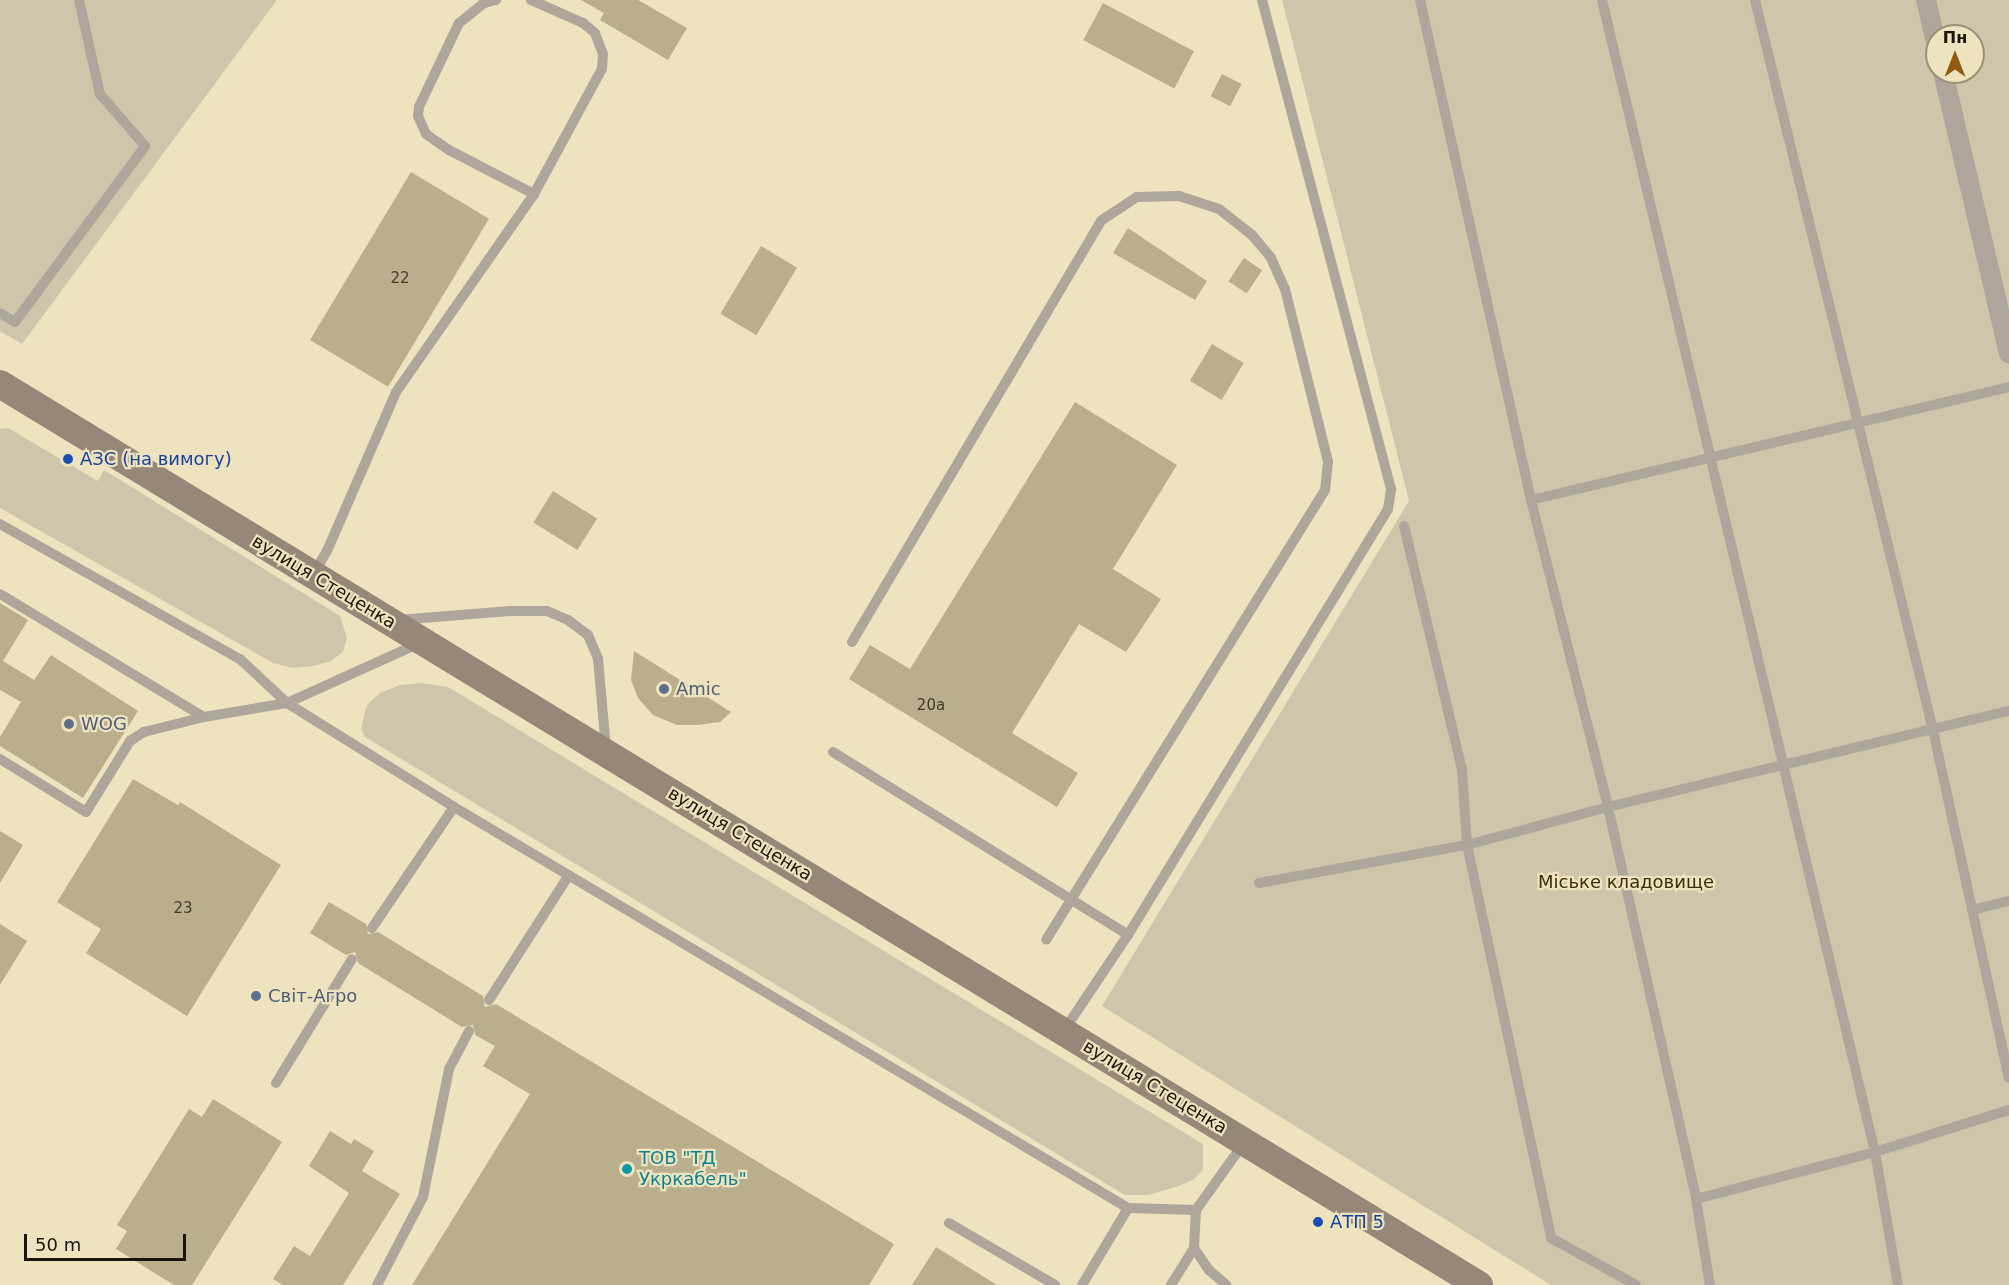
<!DOCTYPE html>
<meta charset="utf-8">
<style>
body{margin:0}
#map{position:relative;width:2009px;height:1285px;overflow:hidden;background:#eee3bf;font-family:"DejaVu Sans",sans-serif}
div>[style]{position:absolute}
.green>*{inset:0;background:#cec6ab}
.building>*{inset:0;background:#baaf8c;transform-origin:0 0}
.lane>*{height:10px;margin:-5px;padding:0 5px;transform-origin:5px;border-radius:5px;background:#afa69b}
.street>*{height:20px;margin:-10px;padding:0 10px;transform-origin:10px;border-radius:10px;background:#afa69b}
.secondary>*{height:28px;margin:-14px;padding:0 14px;transform-origin:14px;border-radius:14px;background:#968879}
.dots>*{width:16px;height:16px;translate:-50% -50%;box-sizing:border-box;border:3px solid #eee3bf;border-radius:50%}
span{translate:-50% -50%;white-space:nowrap;text-align:center;line-height:1.15;-webkit-text-stroke:4.5px #eee3bf;paint-order:stroke}
.number-label{font-size:15px;color:#413c29}
.number-label span{-webkit-text-stroke-width:0}
.transit-label{font-size:18px;color:#164399}
.left{translate:0 -50%;text-align:left}
.street-label{font-size:18px;color:#191508}
.service-label{font-size:18px;color:#4e5e75}
.park-label{font-size:18px;color:#3a2f08}
.culture-label{font-size:18px;color:#0d838f}
.north{position:absolute;left:1925px;top:24px;width:60px;height:60px;box-sizing:border-box;background:#eee3bf;border:2px solid #999176;border-radius:50%;rotate:0deg;font-size:16px;font-weight:700;line-height:24px;text-align:center;color:#191508}
.north::after{content:'';display:block;margin:auto;width:21px;height:27px;background:#905a10;clip-path:polygon(50% 0,100% 100%,50% 72%,0 100%)}
.scale{position:absolute;left:24px;top:1234px;width:162px;height:27px;box-sizing:border-box;border:3px solid #191508;border-top:0;padding-left:8px;font-size:18px;line-height:21px;white-space:nowrap;color:#191508;-webkit-text-stroke:4px #eee3bf;paint-order:stroke}
</style>
<div id="map">
<div class="green">
<div style="clip-path:polygon(0 0,277px 0,22px 344px,0 331px)"></div>
<div style="clip-path:polygon(evenodd,1282px 0,2009px 0,2009px 1285px,1551px 1285px,1102px 1006px,1409px 501px,1282px 0,1937px 36px,1973px 36px,1973px 72px,1937px 72px,1937px 36px)"></div>
<div style="clip-path:polygon(8px 428px,98px 481px,104px 470px,340px 616px,347px 638px,343px 652px,331px 661px,313px 666px,293px 668px,273px 663px,0 508px,0 429px)"></div>
<div style="clip-path:polygon(422px 683px,448px 687px,1203px 1144px,1203px 1170px,1194px 1179px,1179px 1186px,1148px 1195px,1125px 1195px,365px 737px,361px 728px,367px 705px,380px 693px,400px 685px)"></div>
</div>
<div class="building">
<div style="clip-path:polygon(581px 0,638px 0,687px 28px,668px 60px,600px 20px,604px 13px)"></div>
<div style="left:1103px;top:3px;width:103px;height:42px;rotate:28deg"></div>
<div style="left:1222px;top:74px;width:22px;height:25px;rotate:27deg"></div>
<div style="left:411px;top:172px;width:91px;height:196px;rotate:31deg"></div>
<div style="clip-path:polygon(1128px 228px,1207px 281px,1195px 300px,1113px 253px)"></div>
<div style="left:761px;top:246px;width:42px;height:79px;rotate:31deg"></div>
<div style="left:1244px;top:258px;width:22px;height:28px;rotate:34deg"></div>
<div style="left:1212px;top:344px;width:37px;height:43px;rotate:31deg"></div>
<div style="clip-path:polygon(1075px 402px,1177px 465px,1113px 569px,1161px 599px,1126px 652px,1079px 624px,1012px 733px,1078px 773px,1057px 807px,849px 679px,870px 645px,910px 669px)"></div>
<div style="left:553px;top:491px;width:52px;height:37px;rotate:32deg"></div>
<div style="clip-path:polygon(0 603px,28px 620px,3px 661px,34px 680px,51px 655px,138px 711px,83px 798px,0 746px,0 737px,21px 702px,0 690px)"></div>
<div style="clip-path:polygon(634px 651px,731px 712px,720px 722px,697px 725px,677px 725px,653px 715px,638px 698px,631px 680px)"></div>
<div style="clip-path:polygon(133px 779px,178px 805px,180px 802px,281px 865px,187px 1016px,86px 953px,101px 929px,57px 902px)"></div>
<div style="clip-path:polygon(0 831px,23px 845px,0 883px)"></div>
<div style="clip-path:polygon(329px 902px,366px 924px,368px 934px,378px 932px,483px 996px,485px 1007px,496px 1004px,894px 1244px,869px 1285px,412px 1285px,530px 1094px,483px 1066px,495px 1046px,475px 1035px,473px 1025px,462px 1027px,358px 963px,355px 952px,346px 955px,310px 933px)"></div>
<div style="clip-path:polygon(0 924px,27px 941px,0 985px)"></div>
<div style="clip-path:polygon(213px 1099px,282px 1142px,192px 1285px,174px 1285px,116px 1249px,127px 1231px,117px 1225px,189px 1109px,202px 1117px)"></div>
<div style="clip-path:polygon(330px 1131px,351px 1144px,354px 1139px,374px 1151px,362px 1171px,400px 1194px,343px 1285px,283px 1285px,273px 1279px,294px 1246px,310px 1256px,349px 1193px,309px 1166px)"></div>
<div style="clip-path:polygon(936px 1247px,997px 1285px,912px 1285px)"></div>
</div>
<div class="lane">
<div style="left:496px;top:0;width:12px;rotate:166deg"></div>
<div style="left:484px;top:3px;width:32px;rotate:141deg"></div>
<div style="left:459px;top:23px;width:93px;rotate:115.5deg"></div>
<div style="left:419px;top:107px;width:9px;rotate:96deg"></div>
<div style="left:418px;top:116px;width:20px;rotate:66deg"></div>
<div style="left:426px;top:134px;width:28px;rotate:35deg"></div>
<div style="left:449px;top:150px;width:96px;rotate:27.4deg"></div>
<div style="left:1420px;top:0;width:512px;rotate:77.48deg"></div>
<div style="left:1531px;top:500px;width:317px;rotate:75.9deg"></div>
<div style="left:1608px;top:807px;width:402px;rotate:77.3deg"></div>
<div style="left:1696px;top:1199px;width:87px;rotate:80.8deg"></div>
<div style="left:1602px;top:0;width:1184px;rotate:76.67deg"></div>
<div style="left:1875px;top:1152px;width:135px;rotate:80.2deg"></div>
<div style="left:1755px;top:0;width:751px;rotate:76.3deg"></div>
<div style="left:1933px;top:730px;width:356px;rotate:77.7deg"></div>
<div style="left:0;top:313px;width:17px;rotate:31deg"></div>
<div style="left:15px;top:322px;width:219px;rotate:-53.5deg"></div>
<div style="left:145px;top:146px;width:69px;rotate:-130.9deg"></div>
<div style="left:100px;top:94px;width:96px;rotate:-102.6deg"></div>
<div style="left:1531px;top:500px;width:491px;rotate:-13.3deg"></div>
<div style="left:0;top:524px;width:275px;rotate:29.4deg"></div>
<div style="left:240px;top:659px;width:64px;rotate:43.1deg"></div>
<div style="left:287px;top:703px;width:197px;rotate:31.9deg"></div>
<div style="left:454px;top:807px;width:784px;rotate:30.75deg"></div>
<div style="left:1128px;top:1208px;width:68px;rotate:1.7deg"></div>
<div style="left:1196px;top:1210px;width:81px;rotate:-54.5deg"></div>
<div style="left:1404px;top:526px;width:250px;rotate:76.6deg"></div>
<div style="left:1462px;top:769px;width:76px;rotate:86.2deg"></div>
<div style="left:1467px;top:845px;width:402px;rotate:77.9deg"></div>
<div style="left:1551px;top:1238px;width:97px;rotate:28.9deg"></div>
<div style="left:313px;top:575px;width:28px;rotate:-60deg"></div>
<div style="left:327px;top:551px;width:173px;rotate:-66.5deg"></div>
<div style="left:396px;top:392px;width:241px;rotate:-55.1deg"></div>
<div style="left:534px;top:194px;width:142px;rotate:-61.5deg"></div>
<div style="left:602px;top:69px;width:15px;rotate:-86deg"></div>
<div style="left:603px;top:54px;width:22px;rotate:-111deg"></div>
<div style="left:595px;top:33px;width:16px;rotate:-140deg"></div>
<div style="left:583px;top:23px;width:57px;rotate:-156.1deg"></div>
<div style="left:0;top:594px;width:238px;rotate:31.1deg"></div>
<div style="left:204px;top:717px;width:84px;rotate:-9.6deg"></div>
<div style="left:287px;top:703px;width:146px;rotate:-24.3deg"></div>
<div style="left:397px;top:620px;width:114px;rotate:-4.5deg"></div>
<div style="left:511px;top:611px;width:36px"></div>
<div style="left:547px;top:611px;width:23px;rotate:23deg"></div>
<div style="left:568px;top:620px;width:25px;rotate:37deg"></div>
<div style="left:588px;top:635px;width:26px;rotate:67deg"></div>
<div style="left:598px;top:659px;width:90px;rotate:84.9deg"></div>
<div style="left:852px;top:642px;width:490px;rotate:-59.4deg"></div>
<div style="left:1102px;top:220px;width:42px;rotate:-33.3deg"></div>
<div style="left:1137px;top:197px;width:42px;rotate:-1.4deg"></div>
<div style="left:1179px;top:196px;width:42px;rotate:18deg"></div>
<div style="left:1219px;top:209px;width:42px;rotate:38.2deg"></div>
<div style="left:1252px;top:235px;width:30px;rotate:50deg"></div>
<div style="left:1271px;top:258px;width:34px;rotate:66deg"></div>
<div style="left:1285px;top:289px;width:178px;rotate:76deg"></div>
<div style="left:1328px;top:462px;width:28px;rotate:96deg"></div>
<div style="left:1325px;top:490px;width:529px;rotate:121.8deg"></div>
<div style="left:833px;top:752px;width:347px;rotate:31.8deg"></div>
<div style="left:0;top:759px;width:101px;rotate:31.6deg"></div>
<div style="left:86px;top:812px;width:84px;rotate:-58.2deg"></div>
<div style="left:130px;top:741px;width:17px;rotate:-33deg"></div>
<div style="left:144px;top:732px;width:62px;rotate:-14deg"></div>
<div style="left:1259px;top:883px;width:211px;rotate:-10.4deg"></div>
<div style="left:1467px;top:845px;width:146px;rotate:-15.1deg"></div>
<div style="left:1608px;top:807px;width:412px;rotate:-13.5deg"></div>
<div style="left:1972px;top:910px;width:38px;rotate:-14deg"></div>
<div style="left:372px;top:928px;width:146px;rotate:-55.9deg"></div>
<div style="left:489px;top:1000px;width:148px;rotate:-57.4deg"></div>
<div style="left:1063px;top:1032px;width:117px;rotate:-56.2deg"></div>
<div style="left:1128px;top:935px;width:499px;rotate:-58.6deg"></div>
<div style="left:1388px;top:509px;width:20px;rotate:-81deg"></div>
<div style="left:1391px;top:489px;width:506px;rotate:-104.78deg"></div>
<div style="left:276px;top:1083px;width:145px;rotate:-58.5deg"></div>
<div style="left:1696px;top:1199px;width:185px;rotate:-14.7deg"></div>
<div style="left:1875px;top:1152px;width:140px;rotate:-17.4deg"></div>
<div style="left:1196px;top:1210px;width:38px;rotate:93deg"></div>
<div style="left:1194px;top:1248px;width:27px;rotate:56deg"></div>
<div style="left:1209px;top:1270px;width:23px;rotate:41deg"></div>
<div style="left:949px;top:1223px;width:123px;rotate:30.3deg"></div>
<div style="left:377px;top:1285px;width:99px;rotate:-62.4deg"></div>
<div style="left:423px;top:1197px;width:131px;rotate:-78.5deg"></div>
<div style="left:449px;top:1069px;width:43px;rotate:-62.2deg"></div>
<div style="left:1082px;top:1285px;width:90px;rotate:-59.1deg"></div>
<div style="left:1171px;top:1285px;width:44px;rotate:-58.1deg"></div>
</div>
<div class="street">
<div style="left:1926px;top:0;width:48px;rotate:76.8deg"></div>
<div style="left:1943px;top:72px;width:289px;rotate:76.8deg"></div>
</div>
<div class="secondary">
<div style="left:0;top:384px;width:1732px;rotate:31.35deg"></div>
</div>
<div class="dots">
<div style="left:68px;top:459px;background:#1a4fb4"></div>
<div style="left:664px;top:689px;background:#5c6f8a"></div>
<div style="left:69px;top:724px;background:#5c6f8a"></div>
<div style="left:256px;top:996px;background:#5c6f8a"></div>
<div style="left:627px;top:1169px;background:#0f9aa8"></div>
<div style="left:1318px;top:1222px;background:#1a4fb4"></div>
</div>
<div class="number-label">
<span style="left:400px;top:279px">22</span>
<span style="left:931px;top:706px">20а</span>
<span style="left:183px;top:909px">23</span>
</div>
<div class="transit-label">
<span class="left" style="left:80px;top:459px">АЗС (на вимогу)</span>
<span class="left" style="left:1330px;top:1222px">АТП 5</span>
</div>
<div class="street-label">
<span style="left:324px;top:582px;rotate:31deg">вулиця Стеценка</span>
<span style="left:740px;top:834px;rotate:31deg">вулиця Стеценка</span>
<span style="left:1155px;top:1087px;rotate:31deg">вулиця Стеценка</span>
</div>
<div class="service-label">
<span class="left" style="left:676px;top:689px">Amic</span>
<span class="left" style="left:81px;top:724px">WOG</span>
<span class="left" style="left:268px;top:996px">Світ-Агро</span>
</div>
<div class="park-label">
<span style="left:1626px;top:882px">Міське кладовище</span>
</div>
<div class="culture-label">
<span class="left" style="left:639px;top:1169px">ТОВ "ТД<br>Укркабель"</span>
</div>
<div class="north">Пн</div>
<div class="scale">50 m</div>
</div>
